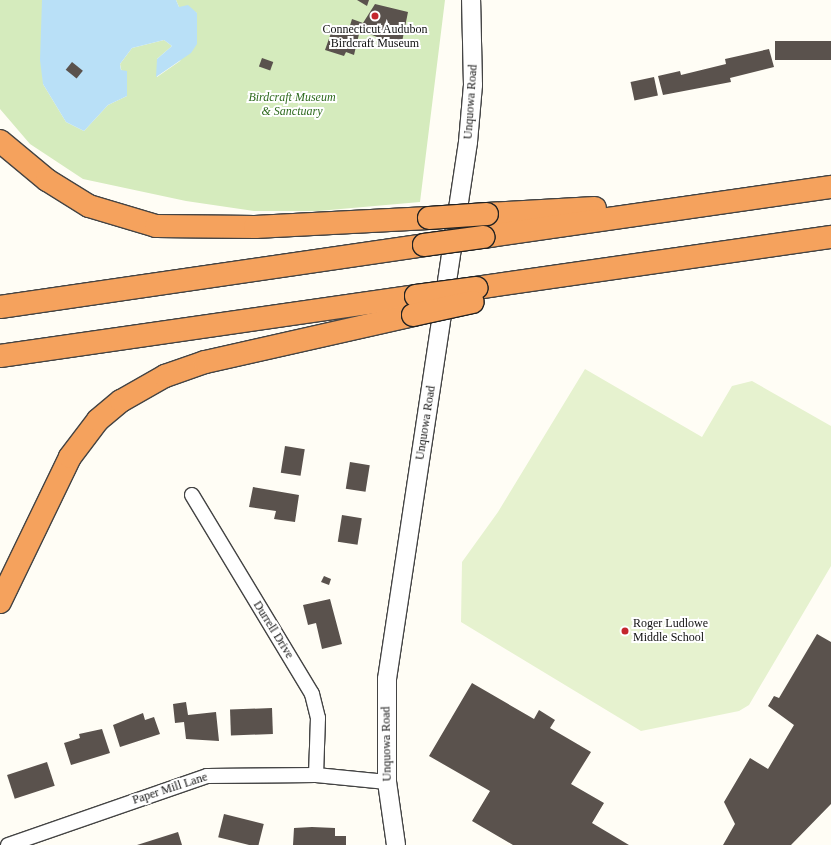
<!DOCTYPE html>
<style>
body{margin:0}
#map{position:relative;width:831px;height:845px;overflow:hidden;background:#fffdf5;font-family:"Times New Roman",serif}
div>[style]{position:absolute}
.green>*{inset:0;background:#d5ebbd}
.pitch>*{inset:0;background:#e6f2cf}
.water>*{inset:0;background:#b9e0f7}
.building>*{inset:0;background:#5a524d;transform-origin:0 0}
.roads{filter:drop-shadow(1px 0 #444) drop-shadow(-1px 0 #444) drop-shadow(0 1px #444) drop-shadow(0 -1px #444)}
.minor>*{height:14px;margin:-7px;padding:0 7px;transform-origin:7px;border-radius:7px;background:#fff}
.tertiary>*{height:18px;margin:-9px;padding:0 9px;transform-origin:9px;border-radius:9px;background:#fff}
.motorway>*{height:22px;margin:-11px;padding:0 11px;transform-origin:11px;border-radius:11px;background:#f5a25d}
.bridges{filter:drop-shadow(1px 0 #222) drop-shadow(-1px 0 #222) drop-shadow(0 1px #222) drop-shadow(0 -1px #222)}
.motorway-bridge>*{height:22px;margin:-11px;padding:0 11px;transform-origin:11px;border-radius:11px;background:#f5a25d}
.dots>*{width:11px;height:11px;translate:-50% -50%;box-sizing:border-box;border:2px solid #fff;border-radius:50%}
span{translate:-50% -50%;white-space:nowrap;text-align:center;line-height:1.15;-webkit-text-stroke:4px #fff;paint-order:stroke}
.poi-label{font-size:12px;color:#111}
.left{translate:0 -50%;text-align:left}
.park-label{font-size:12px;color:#2f6b1f;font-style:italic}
.street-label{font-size:12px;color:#111}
</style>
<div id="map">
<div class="green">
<div style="clip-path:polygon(0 0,42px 0,43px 84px,66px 122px,84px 131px,108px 105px,127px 96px,120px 64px,132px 48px,164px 40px,172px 46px,157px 59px,157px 77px,180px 61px,197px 27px,197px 13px,179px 7px,176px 0,445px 0,420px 202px,318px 211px,254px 211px,186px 201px,83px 179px,30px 144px,0 109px)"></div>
</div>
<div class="pitch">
<div style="clip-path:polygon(585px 369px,702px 437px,732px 386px,752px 381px,831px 426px,831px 566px,749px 705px,739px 711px,641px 731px,461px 622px,462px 562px,498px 512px)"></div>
</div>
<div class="water">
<div style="clip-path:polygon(42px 0,176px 0,179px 7px,188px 5px,197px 13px,197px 44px,191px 53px,156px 77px,157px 59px,172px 46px,164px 40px,132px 48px,120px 64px,121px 70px,127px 71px,127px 96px,108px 105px,84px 131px,66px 122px,43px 84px,40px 60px)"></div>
</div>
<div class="building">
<div style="clip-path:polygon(357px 0,369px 0,367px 6px)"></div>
<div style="clip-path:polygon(375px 4px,408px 12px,401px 47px,360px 30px,354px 55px,346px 52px,344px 56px,325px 50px,332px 30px,349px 29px,352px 19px,363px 23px)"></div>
<div style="left:831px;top:41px;width:19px;height:56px;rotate:90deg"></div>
<div style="clip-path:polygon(769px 49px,774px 67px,730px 78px,731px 82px,663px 95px,658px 76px,680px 71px,681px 75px,726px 64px,725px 59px)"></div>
<div style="left:262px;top:58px;width:12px;height:9px;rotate:20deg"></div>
<div style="left:72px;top:62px;width:14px;height:10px;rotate:39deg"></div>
<div style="left:654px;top:77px;width:19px;height:24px;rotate:78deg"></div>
<div style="left:285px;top:446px;width:20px;height:27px;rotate:9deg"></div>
<div style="left:350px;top:462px;width:20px;height:27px;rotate:9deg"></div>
<div style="clip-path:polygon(253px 487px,299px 495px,295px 522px,274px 519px,276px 511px,249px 507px)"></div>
<div style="left:342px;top:515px;width:20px;height:27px;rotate:9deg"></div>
<div style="clip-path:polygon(324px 576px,331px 579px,329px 585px,321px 582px)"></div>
<div style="clip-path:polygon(330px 599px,342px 644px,322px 649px,316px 623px,308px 625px,303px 605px)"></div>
<div style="clip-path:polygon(817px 634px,831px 642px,831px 804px,791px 845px,723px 845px,735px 824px,724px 802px,750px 758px,768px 769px,794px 725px,768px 706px,774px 696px,779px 698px)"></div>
<div style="clip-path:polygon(472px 683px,534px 719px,539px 710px,555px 720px,550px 728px,591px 752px,571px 784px,604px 803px,592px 823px,629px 845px,513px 845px,472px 821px,490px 791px,429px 756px)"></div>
<div style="clip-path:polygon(186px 702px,188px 715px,216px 712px,219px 741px,186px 739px,184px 722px,175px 723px,173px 704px)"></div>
<div style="left:272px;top:708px;width:26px;height:42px;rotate:88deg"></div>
<div style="clip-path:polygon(143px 713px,145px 720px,154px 717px,160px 734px,120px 747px,113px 725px)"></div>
<div style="clip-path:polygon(102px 729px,110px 753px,71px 765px,64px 743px,80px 738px,79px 734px)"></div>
<div style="left:47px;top:762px;width:25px;height:42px;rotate:72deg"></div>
<div style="left:224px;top:814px;width:41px;height:24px;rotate:14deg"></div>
<div style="clip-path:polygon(312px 827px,335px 828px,335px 836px,346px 836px,346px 845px,293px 845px,294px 828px)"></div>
<div style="clip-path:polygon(178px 832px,182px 845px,137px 845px)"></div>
</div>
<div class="roads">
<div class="minor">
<div style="left:192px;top:495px;width:232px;rotate:58.9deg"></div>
<div style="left:312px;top:694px;width:25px;rotate:76deg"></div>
<div style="left:318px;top:718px;width:57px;rotate:92deg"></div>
<div style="left:8px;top:845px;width:211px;rotate:-19.1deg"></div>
<div style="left:207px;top:776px;width:109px;rotate:-0.5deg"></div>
<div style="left:316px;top:775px;width:71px;rotate:5.6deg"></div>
</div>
<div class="tertiary">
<div style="left:396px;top:845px;width:64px;rotate:-98.1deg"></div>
<div style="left:387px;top:782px;width:103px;rotate:-90deg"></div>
<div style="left:387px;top:679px;width:543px;rotate:-81.42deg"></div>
<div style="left:468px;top:142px;width:57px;rotate:-85deg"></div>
<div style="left:473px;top:85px;width:85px;rotate:-91.3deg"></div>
</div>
<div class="motorway">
<div style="left:0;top:141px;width:61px;rotate:39.7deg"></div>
<div style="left:47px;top:180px;width:49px;rotate:31.8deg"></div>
<div style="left:89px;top:206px;width:70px;rotate:16.6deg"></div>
<div style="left:156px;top:226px;width:99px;rotate:0.6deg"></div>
<div style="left:255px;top:227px;width:174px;rotate:-3deg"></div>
<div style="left:487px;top:214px;width:108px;rotate:-3.2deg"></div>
<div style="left:483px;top:237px;width:352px;rotate:-8.2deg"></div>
<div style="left:476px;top:288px;width:359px;rotate:-8.2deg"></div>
<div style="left:0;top:307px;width:429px;rotate:-8.3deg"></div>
<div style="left:0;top:356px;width:420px;rotate:-8.2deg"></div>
<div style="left:0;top:602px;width:161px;rotate:-64.2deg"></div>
<div style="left:70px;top:457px;width:46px;rotate:-52.9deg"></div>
<div style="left:98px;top:420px;width:30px;rotate:-40deg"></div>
<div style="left:121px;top:401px;width:51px;rotate:-29.6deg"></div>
<div style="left:165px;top:376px;width:42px;rotate:-19.3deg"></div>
<div style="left:205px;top:362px;width:213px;rotate:-12.7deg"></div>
</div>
</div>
<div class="bridges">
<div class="motorway-bridge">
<div style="left:429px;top:218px;width:58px;rotate:-3.9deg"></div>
<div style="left:424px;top:245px;width:60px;rotate:-7.7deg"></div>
<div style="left:416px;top:296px;width:61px;rotate:-7.6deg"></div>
<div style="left:413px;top:315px;width:61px;rotate:-12.2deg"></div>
</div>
</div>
<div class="dots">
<div style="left:375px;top:16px;background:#c4262e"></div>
<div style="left:625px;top:631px;background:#c4262e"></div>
</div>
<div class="poi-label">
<span style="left:375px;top:37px">Connecticut Audubon<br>Birdcraft Museum</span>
<span class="left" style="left:633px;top:631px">Roger Ludlowe<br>Middle School</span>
</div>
<div class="park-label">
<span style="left:292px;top:105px">Birdcraft Museum<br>&amp; Sanctuary</span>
</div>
<div class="street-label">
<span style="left:471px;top:102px;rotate:-86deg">Unquowa Road</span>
<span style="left:426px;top:423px;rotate:-81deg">Unquowa Road</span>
<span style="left:273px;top:630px;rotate:58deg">Durrell Drive</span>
<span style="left:387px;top:744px;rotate:-91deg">Unquowa Road</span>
<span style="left:170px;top:789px;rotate:-18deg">Paper Mill Lane</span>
</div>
</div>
